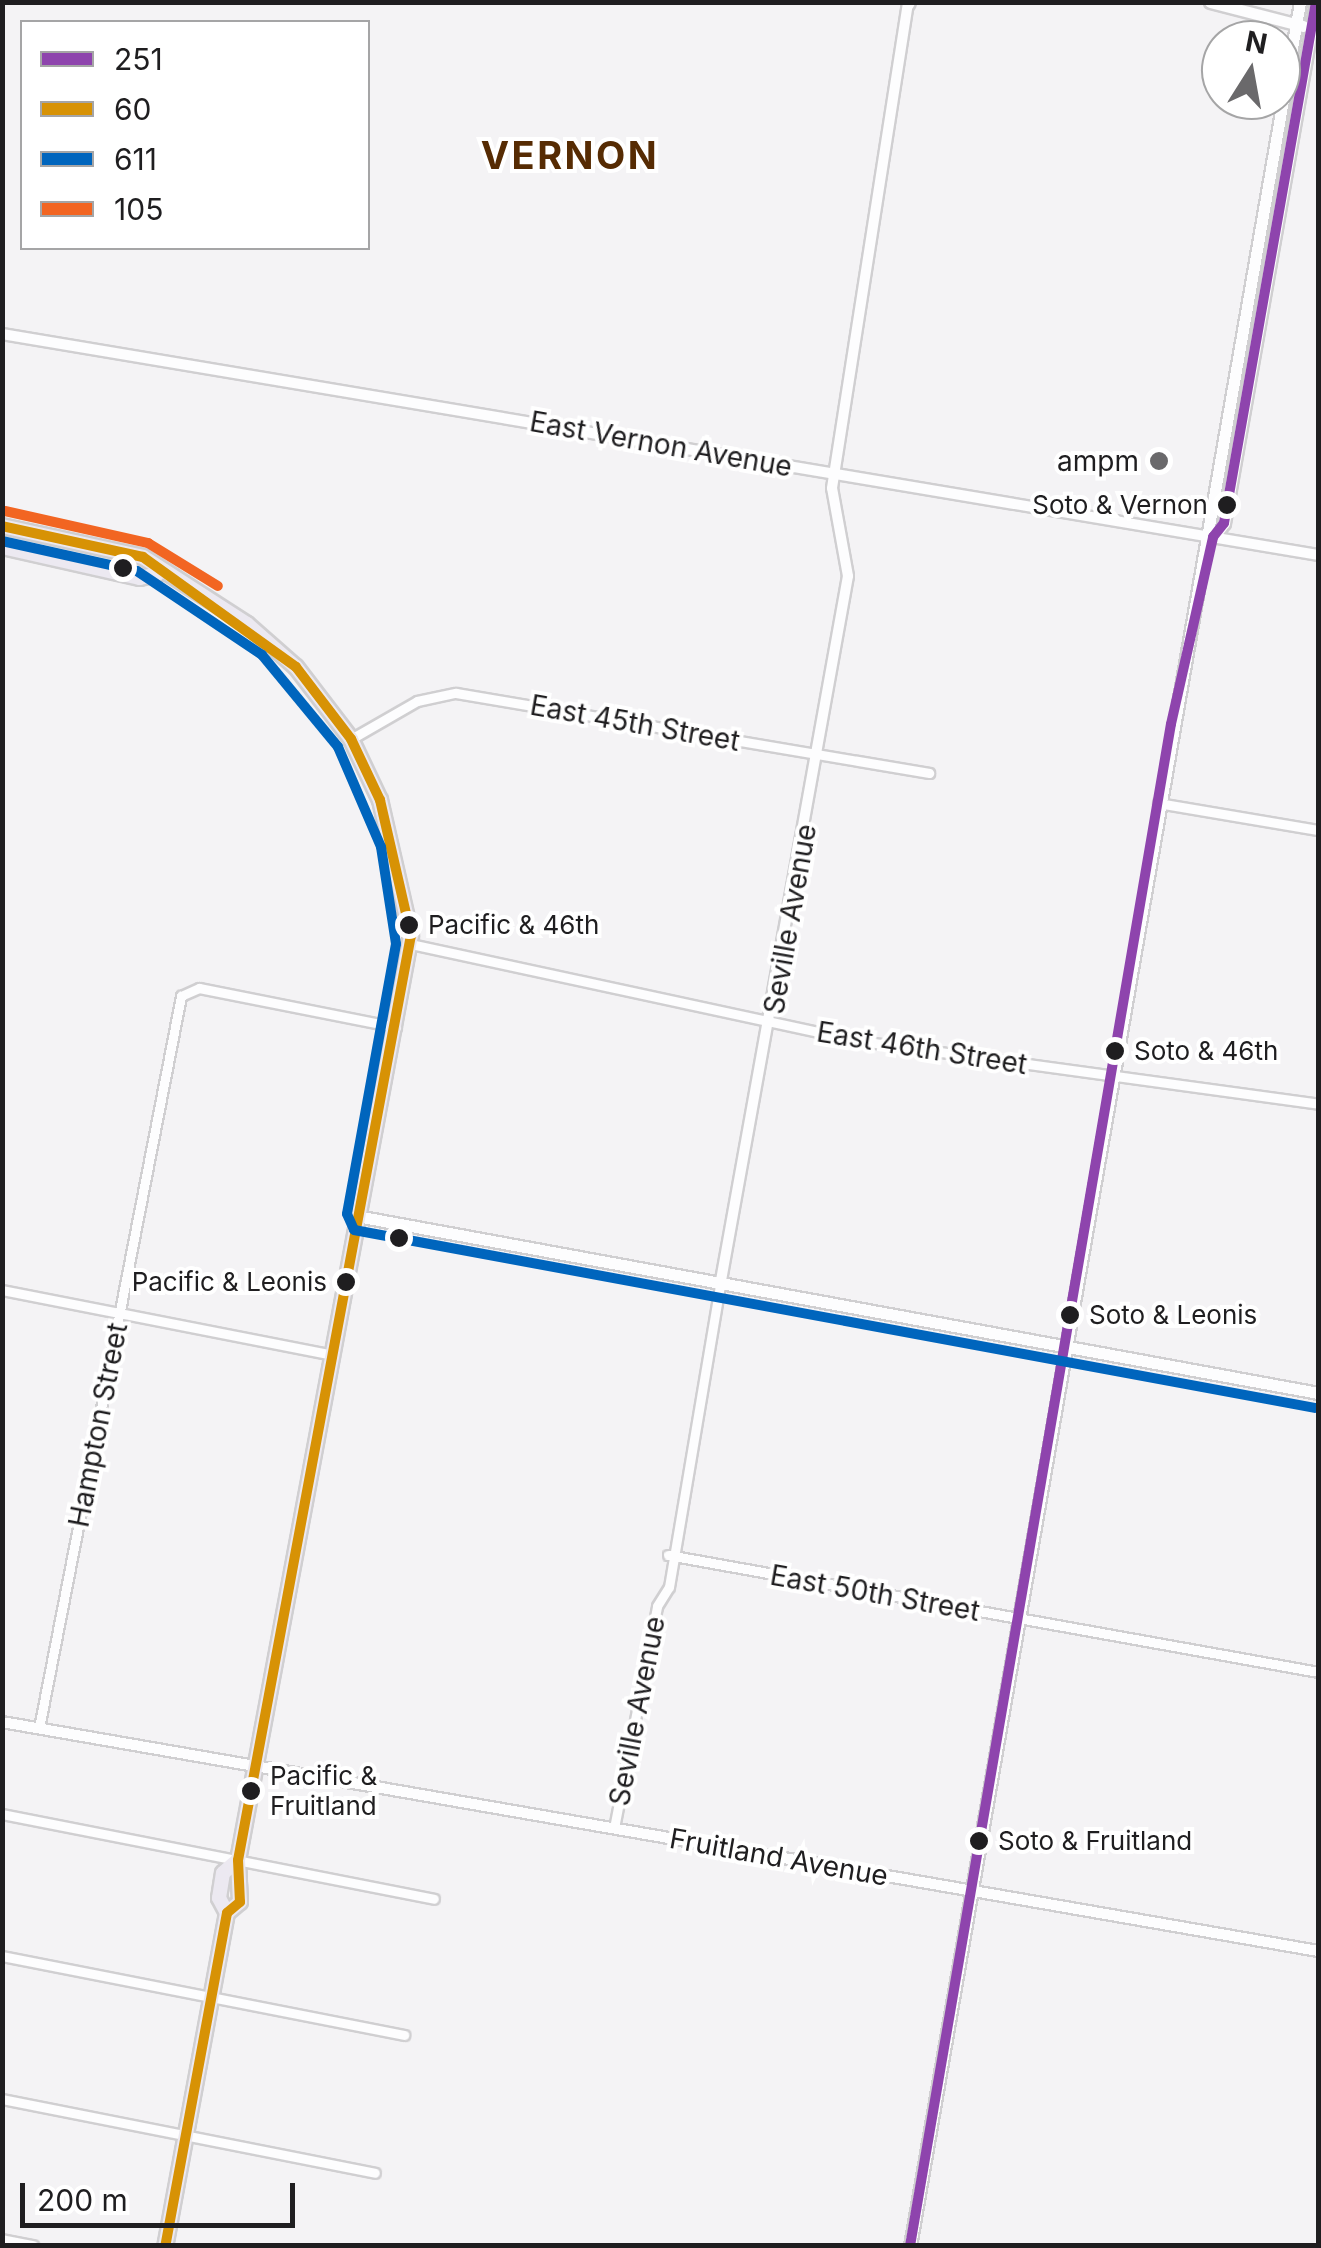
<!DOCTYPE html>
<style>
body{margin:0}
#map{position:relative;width:1321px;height:2248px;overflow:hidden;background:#f4f3f5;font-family:Inter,sans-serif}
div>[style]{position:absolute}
.roads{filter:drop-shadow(2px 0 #d0cfd1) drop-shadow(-2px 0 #d0cfd1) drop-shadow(0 2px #d0cfd1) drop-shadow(0 -2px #d0cfd1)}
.minor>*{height:9px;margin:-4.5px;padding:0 4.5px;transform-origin:4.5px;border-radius:4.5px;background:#fdfdfe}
.tertiary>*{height:10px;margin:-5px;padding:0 5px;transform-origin:5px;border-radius:5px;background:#fdfdfe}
.secondary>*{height:11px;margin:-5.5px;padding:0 5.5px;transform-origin:5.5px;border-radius:5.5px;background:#fdfdfe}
.primary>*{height:14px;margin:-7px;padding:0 7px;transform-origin:7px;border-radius:7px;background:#ece9f1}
.bus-1>*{height:10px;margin:-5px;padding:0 5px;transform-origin:5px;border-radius:5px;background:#8e44ad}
.bus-2>*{height:10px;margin:-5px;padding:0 5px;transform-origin:5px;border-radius:5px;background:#d79205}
.bus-3>*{height:10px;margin:-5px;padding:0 5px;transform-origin:5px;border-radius:5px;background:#0065bd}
.bus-4>*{height:10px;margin:-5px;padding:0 5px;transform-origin:5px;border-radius:5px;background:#f26522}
.dots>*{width:28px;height:28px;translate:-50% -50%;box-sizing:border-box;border:5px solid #fff;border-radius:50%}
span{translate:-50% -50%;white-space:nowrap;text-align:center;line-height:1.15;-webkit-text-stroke:8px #fff;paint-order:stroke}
.bus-label{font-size:26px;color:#1f1e20}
.right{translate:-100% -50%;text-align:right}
.left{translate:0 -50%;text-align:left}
.street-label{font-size:28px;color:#1f1e20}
.poi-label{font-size:28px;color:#1f1e20}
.district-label{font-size:38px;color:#562b03;font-weight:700;letter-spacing:2.5px}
.frame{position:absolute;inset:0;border:5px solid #1f1e20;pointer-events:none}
.legend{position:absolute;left:20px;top:20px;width:350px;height:230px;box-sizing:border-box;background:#fff;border:2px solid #a5a5a6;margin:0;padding:12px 18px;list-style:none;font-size:30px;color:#1f1e20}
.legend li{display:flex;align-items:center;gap:20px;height:50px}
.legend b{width:50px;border:2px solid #a5a5a6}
.north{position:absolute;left:1201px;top:20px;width:100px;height:100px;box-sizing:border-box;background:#fff;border:2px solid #a5a5a6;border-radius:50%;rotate:11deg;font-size:28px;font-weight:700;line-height:40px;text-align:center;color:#1f1e20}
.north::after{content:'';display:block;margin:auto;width:35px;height:45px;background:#6a696b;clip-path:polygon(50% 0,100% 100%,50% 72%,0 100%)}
.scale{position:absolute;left:20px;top:2183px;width:275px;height:45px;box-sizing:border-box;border:5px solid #1f1e20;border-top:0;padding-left:12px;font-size:30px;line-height:35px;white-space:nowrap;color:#1f1e20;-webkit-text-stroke:8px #fff;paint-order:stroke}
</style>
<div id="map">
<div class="roads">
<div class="minor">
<div style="left:351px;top:739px;width:76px;rotate:-29.9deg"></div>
<div style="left:417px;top:701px;width:40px;rotate:-12deg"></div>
<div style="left:456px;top:693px;width:480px;rotate:9.6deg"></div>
<div style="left:1158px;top:803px;width:162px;rotate:9.6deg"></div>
<div style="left:411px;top:944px;width:459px;rotate:12.2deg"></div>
<div style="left:860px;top:1041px;width:462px;rotate:7.8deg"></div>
<div style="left:2px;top:1290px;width:337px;rotate:11.1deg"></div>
<div style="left:668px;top:1555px;width:660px;rotate:10.2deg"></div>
<div style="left:39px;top:1728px;width:746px;rotate:-79.02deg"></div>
<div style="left:181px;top:996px;width:20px;rotate:-24deg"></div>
<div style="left:199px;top:988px;width:201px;rotate:11.2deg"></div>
<div style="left:2px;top:1814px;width:440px;rotate:11.1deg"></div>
<div style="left:614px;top:1828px;width:226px;rotate:-79deg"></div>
<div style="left:657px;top:1606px;width:22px;rotate:-58deg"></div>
<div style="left:669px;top:1587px;width:305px;rotate:-80.4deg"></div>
<div style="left:2px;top:1956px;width:410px;rotate:11.1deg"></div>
<div style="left:2px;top:2099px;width:380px;rotate:11.2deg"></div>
</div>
<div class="tertiary">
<div style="left:2px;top:334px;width:1334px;rotate:9.53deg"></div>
<div style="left:720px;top:1286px;width:721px;rotate:-79.78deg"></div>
<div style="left:848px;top:576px;width:89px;rotate:-100.3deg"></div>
<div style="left:832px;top:488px;width:492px;rotate:-81.1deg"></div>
<div style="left:2px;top:1722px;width:1336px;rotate:9.87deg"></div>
<div style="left:2px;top:2240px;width:32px;rotate:11deg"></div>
</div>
<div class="secondary">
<div style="left:1210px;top:2px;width:96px;rotate:14.5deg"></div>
<div style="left:908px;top:4px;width:2px;rotate:-63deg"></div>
<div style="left:1213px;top:537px;width:18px;rotate:-52deg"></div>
<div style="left:1224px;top:523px;width:529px;rotate:-79.99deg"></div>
<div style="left:362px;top:1217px;width:972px;rotate:10.43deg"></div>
<div style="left:910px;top:2246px;width:2278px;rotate:-80.14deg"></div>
</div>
<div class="primary">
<div style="left:2px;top:526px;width:144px;rotate:12.4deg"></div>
<div style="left:143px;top:557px;width:124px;rotate:32.8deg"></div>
<div style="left:247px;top:624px;width:65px;rotate:41.3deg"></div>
<div style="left:296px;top:667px;width:91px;rotate:52.6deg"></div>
<div style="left:351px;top:739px;width:68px;rotate:64.6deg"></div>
<div style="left:380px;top:800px;width:139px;rotate:77.1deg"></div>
<div style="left:411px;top:935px;width:941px;rotate:100.59deg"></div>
<div style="left:238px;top:1860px;width:42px;rotate:87.3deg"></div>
<div style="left:240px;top:1902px;width:17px;rotate:140deg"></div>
<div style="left:227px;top:1913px;width:339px;rotate:100.5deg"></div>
<div style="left:2px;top:547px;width:141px;rotate:12.7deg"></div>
<div style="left:140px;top:578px;width:18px;rotate:-13deg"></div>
<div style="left:227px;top:1913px;width:17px;rotate:-118deg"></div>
<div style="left:219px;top:1898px;width:25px;rotate:-81deg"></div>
<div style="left:223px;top:1873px;width:20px;rotate:-41deg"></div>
</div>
</div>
<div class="bus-1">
<div style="left:910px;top:2246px;width:1544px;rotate:-80.27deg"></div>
<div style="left:1171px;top:724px;width:192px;rotate:-77.3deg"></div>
<div style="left:1213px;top:537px;width:18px;rotate:-52deg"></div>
<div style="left:1224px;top:523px;width:529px;rotate:-79.99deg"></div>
</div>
<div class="bus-2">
<div style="left:2px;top:526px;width:144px;rotate:12.4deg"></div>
<div style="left:143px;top:557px;width:188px;rotate:35.7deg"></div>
<div style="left:296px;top:667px;width:91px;rotate:52.6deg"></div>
<div style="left:351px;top:739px;width:68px;rotate:64.6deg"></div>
<div style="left:380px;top:800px;width:139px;rotate:77.1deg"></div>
<div style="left:411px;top:935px;width:941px;rotate:100.59deg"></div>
<div style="left:238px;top:1860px;width:42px;rotate:87.3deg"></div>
<div style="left:240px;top:1902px;width:17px;rotate:140deg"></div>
<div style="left:227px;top:1913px;width:339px;rotate:100.5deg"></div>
</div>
<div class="bus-3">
<div style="left:2px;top:541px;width:138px;rotate:12.5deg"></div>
<div style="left:137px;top:571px;width:151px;rotate:33.9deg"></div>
<div style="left:262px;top:655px;width:119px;rotate:50.4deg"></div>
<div style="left:338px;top:747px;width:109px;rotate:66.7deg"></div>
<div style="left:381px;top:847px;width:98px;rotate:81.2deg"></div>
<div style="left:396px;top:944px;width:274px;rotate:100.3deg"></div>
<div style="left:347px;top:1214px;width:17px;rotate:66deg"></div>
<div style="left:354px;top:1230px;width:977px;rotate:10.49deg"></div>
</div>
<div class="bus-4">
<div style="left:5px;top:511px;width:147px;rotate:12.6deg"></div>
<div style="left:148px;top:543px;width:82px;rotate:31.6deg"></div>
</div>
<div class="dots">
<div style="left:1159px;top:461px;background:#6a696b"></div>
<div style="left:1227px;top:505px;background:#1f1e20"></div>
<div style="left:123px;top:568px;background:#1f1e20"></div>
<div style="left:409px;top:925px;background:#1f1e20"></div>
<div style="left:1115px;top:1051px;background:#1f1e20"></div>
<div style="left:399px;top:1238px;background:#1f1e20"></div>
<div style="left:346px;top:1282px;background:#1f1e20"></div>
<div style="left:1070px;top:1315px;background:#1f1e20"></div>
<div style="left:251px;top:1791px;background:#1f1e20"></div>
<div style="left:979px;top:1841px;background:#1f1e20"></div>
</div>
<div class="bus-label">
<span class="right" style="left:1208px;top:505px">Soto &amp; Vernon</span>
<span class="left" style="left:428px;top:925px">Pacific &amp; 46th</span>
<span class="left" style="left:1134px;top:1051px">Soto &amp; 46th</span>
<span class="right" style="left:327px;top:1282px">Pacific &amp; Leonis</span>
<span class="left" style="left:1089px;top:1315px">Soto &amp; Leonis</span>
<span class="left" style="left:270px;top:1791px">Pacific &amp;<br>Fruitland</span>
<span class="left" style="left:998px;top:1841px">Soto &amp; Fruitland</span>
</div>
<div class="street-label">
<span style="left:661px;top:444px;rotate:10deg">East Vernon Avenue</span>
<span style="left:635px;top:723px;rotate:10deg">East 45th Street</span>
<span style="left:790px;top:919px;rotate:-80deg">Seville Avenue</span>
<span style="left:922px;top:1048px;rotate:9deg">East 46th Street</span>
<span style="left:98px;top:1425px;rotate:-79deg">Hampton Street</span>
<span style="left:875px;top:1593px;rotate:10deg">East 50th Street</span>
<span style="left:637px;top:1711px;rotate:-79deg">Seville Avenue</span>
<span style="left:779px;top:1857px;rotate:10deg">Fruitland Avenue</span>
</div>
<div class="poi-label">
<span class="right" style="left:1139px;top:461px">ampm</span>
</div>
<div class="district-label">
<span style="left:570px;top:156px">VERNON</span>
</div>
<div class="frame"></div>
<ul class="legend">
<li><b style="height:12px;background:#8e44ad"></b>251</li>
<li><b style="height:12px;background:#d79205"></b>60</li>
<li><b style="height:12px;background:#0065bd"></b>611</li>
<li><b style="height:12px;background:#f26522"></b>105</li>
</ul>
<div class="north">N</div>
<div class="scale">200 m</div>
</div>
